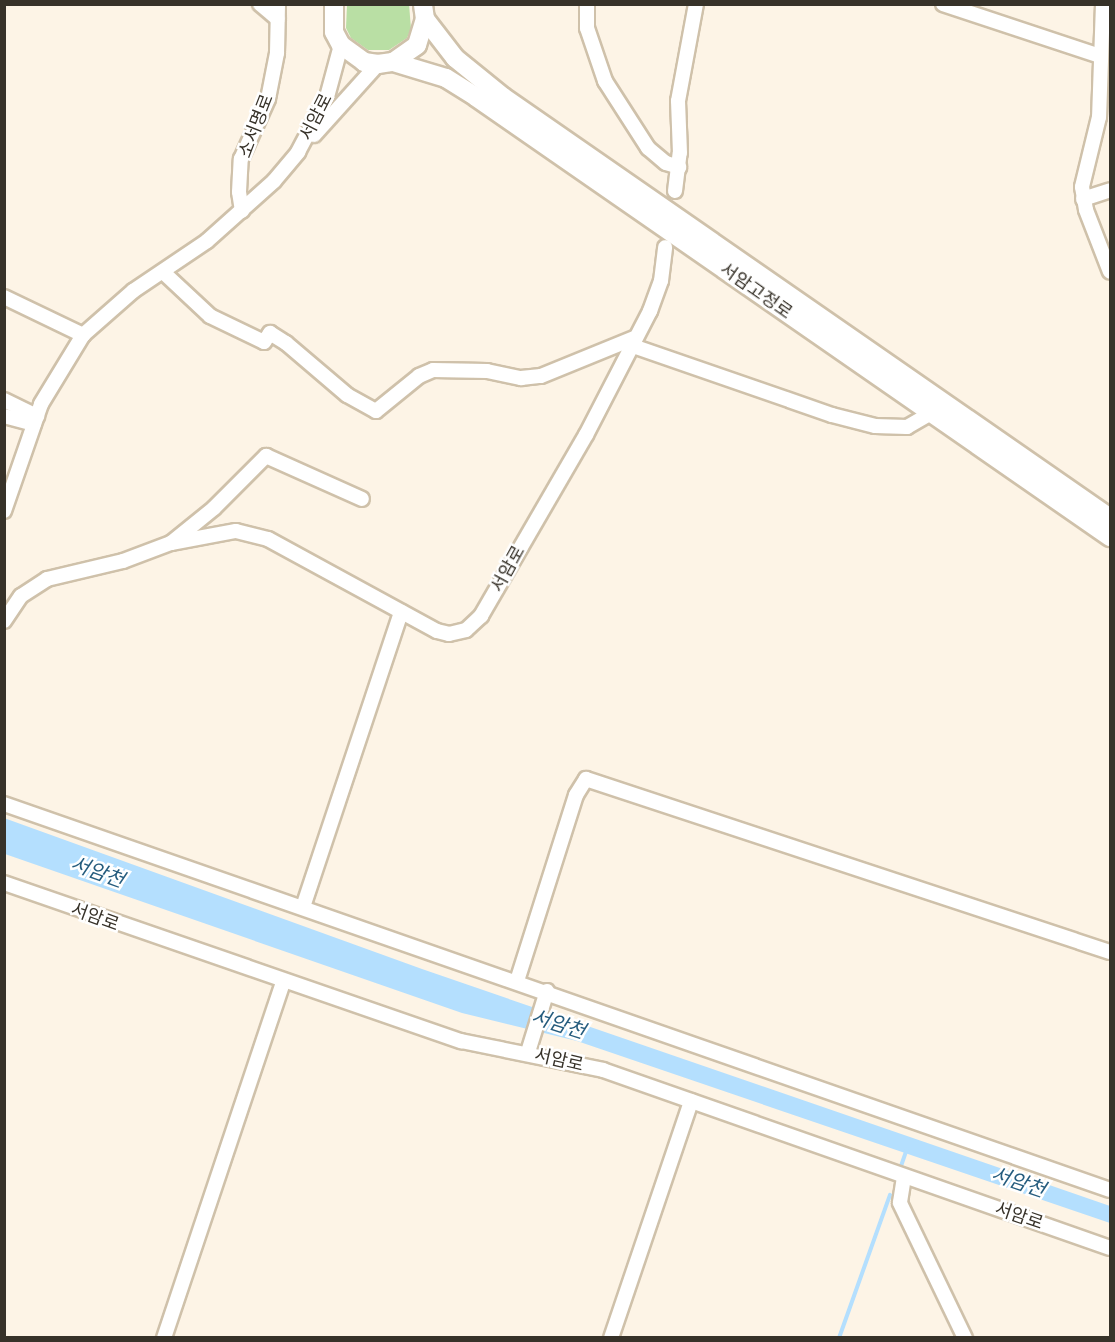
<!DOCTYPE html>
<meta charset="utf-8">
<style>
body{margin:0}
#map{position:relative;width:1115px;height:1342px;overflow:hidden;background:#fdf4e6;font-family:"Varela Round","Noto Sans KR",sans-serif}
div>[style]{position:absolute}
.green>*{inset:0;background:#b9dfa4}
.water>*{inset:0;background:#b4dffe}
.stream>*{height:4px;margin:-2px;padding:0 2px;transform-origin:2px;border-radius:2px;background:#b4dffe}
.roads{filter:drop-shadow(2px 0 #cfc1aa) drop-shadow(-2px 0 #cfc1aa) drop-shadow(0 2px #cfc1aa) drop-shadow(0 -2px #cfc1aa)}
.minor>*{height:14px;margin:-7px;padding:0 7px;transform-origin:7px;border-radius:7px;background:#fff}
.major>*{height:18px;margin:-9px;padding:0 9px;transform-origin:9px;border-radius:9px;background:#fff}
span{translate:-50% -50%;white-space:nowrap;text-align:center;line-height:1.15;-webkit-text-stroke:5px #fff;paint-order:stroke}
.street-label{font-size:18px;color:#373229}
.water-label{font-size:20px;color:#255c7e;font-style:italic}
.frame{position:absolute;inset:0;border:6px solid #373229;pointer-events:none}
</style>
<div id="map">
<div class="green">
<div style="clip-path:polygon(409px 4px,411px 29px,407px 38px,389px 50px,368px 50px,351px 38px,346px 28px,347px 5px)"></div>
</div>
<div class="water">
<div style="clip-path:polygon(4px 818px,422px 969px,1110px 1206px,1110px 1223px,577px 1041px,462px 1013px,5px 854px)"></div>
</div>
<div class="stream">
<div style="left:900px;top:1169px;width:21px;rotate:-71deg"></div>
<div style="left:839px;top:1338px;width:152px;rotate:-70.4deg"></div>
</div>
<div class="roads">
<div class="minor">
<div style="left:260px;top:4px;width:23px;rotate:40deg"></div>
<div style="left:587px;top:4px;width:24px;rotate:90deg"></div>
<div style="left:587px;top:28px;width:56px;rotate:71.2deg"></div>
<div style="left:605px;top:81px;width:80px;rotate:57.3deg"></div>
<div style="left:648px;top:148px;width:23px;rotate:40deg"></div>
<div style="left:666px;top:163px;width:14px;rotate:17deg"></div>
<div style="left:943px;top:4px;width:165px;rotate:18.3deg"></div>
<div style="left:1103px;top:4px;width:113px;rotate:92deg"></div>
<div style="left:1099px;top:117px;width:72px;rotate:103.7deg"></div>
<div style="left:1082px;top:187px;width:23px;rotate:80deg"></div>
<div style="left:1086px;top:210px;width:66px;rotate:68.8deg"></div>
<div style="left:314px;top:135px;width:96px;rotate:-48deg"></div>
<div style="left:675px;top:191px;width:38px;rotate:-83deg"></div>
<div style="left:680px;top:153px;width:52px;rotate:-92.2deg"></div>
<div style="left:678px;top:101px;width:99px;rotate:-79.5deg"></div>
<div style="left:1083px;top:199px;width:28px;rotate:-18deg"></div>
<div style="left:242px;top:211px;width:19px;rotate:-99deg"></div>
<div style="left:239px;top:192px;width:33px;rotate:-87deg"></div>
<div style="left:241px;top:159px;width:66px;rotate:-65.8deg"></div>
<div style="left:268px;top:99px;width:47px;rotate:-78.9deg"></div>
<div style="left:277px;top:53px;width:49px;rotate:-88.8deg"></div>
<div style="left:163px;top:272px;width:64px;rotate:43.1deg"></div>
<div style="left:210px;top:316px;width:60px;rotate:25.7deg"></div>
<div style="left:264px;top:342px;width:11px;rotate:-56deg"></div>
<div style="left:270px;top:333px;width:19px;rotate:32deg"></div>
<div style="left:286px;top:343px;width:80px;rotate:40.4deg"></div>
<div style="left:347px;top:395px;width:33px;rotate:29deg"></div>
<div style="left:376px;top:411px;width:55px;rotate:-39.1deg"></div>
<div style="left:419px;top:376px;width:15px;rotate:-23deg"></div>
<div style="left:433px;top:370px;width:54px;rotate:1.1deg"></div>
<div style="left:487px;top:371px;width:35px;rotate:12deg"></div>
<div style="left:521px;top:378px;width:20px;rotate:-6deg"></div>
<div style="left:541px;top:376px;width:100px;rotate:-22.2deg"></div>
<div style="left:4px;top:297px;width:88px;rotate:25.7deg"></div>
<div style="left:630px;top:345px;width:214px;rotate:19.1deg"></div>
<div style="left:832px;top:415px;width:44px;rotate:14.3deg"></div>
<div style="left:875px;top:426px;width:32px;rotate:2deg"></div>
<div style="left:907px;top:427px;width:28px;rotate:-30deg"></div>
<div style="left:4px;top:400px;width:37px;rotate:26deg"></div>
<div style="left:4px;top:416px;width:31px;rotate:15deg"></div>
<div style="left:4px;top:511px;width:113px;rotate:-70.9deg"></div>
<div style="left:41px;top:404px;width:81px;rotate:-58.7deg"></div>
<div style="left:83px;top:335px;width:67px;rotate:-41.3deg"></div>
<div style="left:133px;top:291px;width:89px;rotate:-34deg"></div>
<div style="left:207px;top:241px;width:90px;rotate:-41.8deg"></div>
<div style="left:274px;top:181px;width:38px;rotate:-50deg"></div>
<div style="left:298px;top:152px;width:62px;rotate:-62.2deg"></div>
<div style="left:327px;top:97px;width:54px;rotate:-74.9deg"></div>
<div style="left:171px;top:543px;width:55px;rotate:-39.1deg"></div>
<div style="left:214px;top:508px;width:74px;rotate:-45deg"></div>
<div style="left:266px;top:456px;width:105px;rotate:24.1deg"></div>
<div style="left:4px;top:621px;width:30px;rotate:-56deg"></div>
<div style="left:21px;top:596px;width:31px;rotate:-33deg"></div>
<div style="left:47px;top:579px;width:78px;rotate:-13.3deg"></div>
<div style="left:123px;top:561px;width:51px;rotate:-20.6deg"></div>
<div style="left:171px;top:543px;width:66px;rotate:-10.5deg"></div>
<div style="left:236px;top:531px;width:33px;rotate:14deg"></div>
<div style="left:268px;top:539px;width:192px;rotate:28.6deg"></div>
<div style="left:437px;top:631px;width:12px;rotate:14deg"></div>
<div style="left:449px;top:634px;width:17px;rotate:-13deg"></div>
<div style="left:466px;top:630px;width:21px;rotate:-43deg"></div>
<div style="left:481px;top:616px;width:209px;rotate:-59.9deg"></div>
<div style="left:586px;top:435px;width:140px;rotate:-62.7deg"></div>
<div style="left:650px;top:311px;width:32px;rotate:-70deg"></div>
<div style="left:661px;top:281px;width:34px;rotate:-83deg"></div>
<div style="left:4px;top:804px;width:1171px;rotate:19.24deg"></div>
<div style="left:4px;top:883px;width:484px;rotate:19.1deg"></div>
<div style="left:461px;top:1041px;width:145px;rotate:11.5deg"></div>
<div style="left:603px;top:1070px;width:537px;rotate:19.35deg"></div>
<div style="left:303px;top:907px;width:311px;rotate:-71.6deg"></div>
<div style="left:517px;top:981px;width:195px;rotate:-72.4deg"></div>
<div style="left:576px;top:795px;width:19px;rotate:-58deg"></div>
<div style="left:586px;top:779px;width:552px;rotate:18.27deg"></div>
<div style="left:528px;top:1052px;width:64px;rotate:-72.7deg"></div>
<div style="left:904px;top:1177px;width:26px;rotate:99deg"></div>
<div style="left:900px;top:1203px;width:150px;rotate:64.3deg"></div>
<div style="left:164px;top:1338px;width:374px;rotate:-71.5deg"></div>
<div style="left:611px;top:1338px;width:250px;rotate:-71.3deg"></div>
</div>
<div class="major">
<div style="left:334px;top:4px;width:28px;rotate:90deg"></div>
<div style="left:334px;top:32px;width:15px;rotate:62deg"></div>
<div style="left:341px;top:45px;width:29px;rotate:36deg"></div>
<div style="left:364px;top:62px;width:14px;rotate:8deg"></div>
<div style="left:378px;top:64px;width:15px;rotate:-8deg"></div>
<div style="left:393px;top:62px;width:29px;rotate:-35deg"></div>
<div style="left:417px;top:45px;width:27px;rotate:-73deg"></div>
<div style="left:425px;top:19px;width:15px;rotate:-98deg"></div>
<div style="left:425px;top:19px;width:49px;rotate:52.4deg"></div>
<div style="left:455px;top:58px;width:62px;rotate:39.1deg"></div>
<div style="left:503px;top:97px;width:739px;rotate:34.74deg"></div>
<div style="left:393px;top:62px;width:55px;rotate:16.8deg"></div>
<div style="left:446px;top:78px;width:36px;rotate:32deg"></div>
<div style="left:476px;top:97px;width:772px;rotate:34.76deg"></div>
</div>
</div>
<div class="street-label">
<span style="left:316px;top:117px;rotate:-63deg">서암로</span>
<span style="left:256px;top:126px;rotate:-69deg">소서명로</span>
<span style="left:756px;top:291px;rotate:35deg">서암고정로</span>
<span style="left:508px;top:569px;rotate:-61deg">서암로</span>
<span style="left:95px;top:917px;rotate:20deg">서암로</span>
<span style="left:559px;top:1060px;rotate:13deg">서암로</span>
<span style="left:1019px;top:1216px;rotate:19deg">서암로</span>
</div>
<div class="water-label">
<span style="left:97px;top:873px;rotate:20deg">서암천</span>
<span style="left:558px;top:1025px;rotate:18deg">서암천</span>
<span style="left:1018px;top:1183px;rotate:19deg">서암천</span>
</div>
<div class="frame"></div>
</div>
